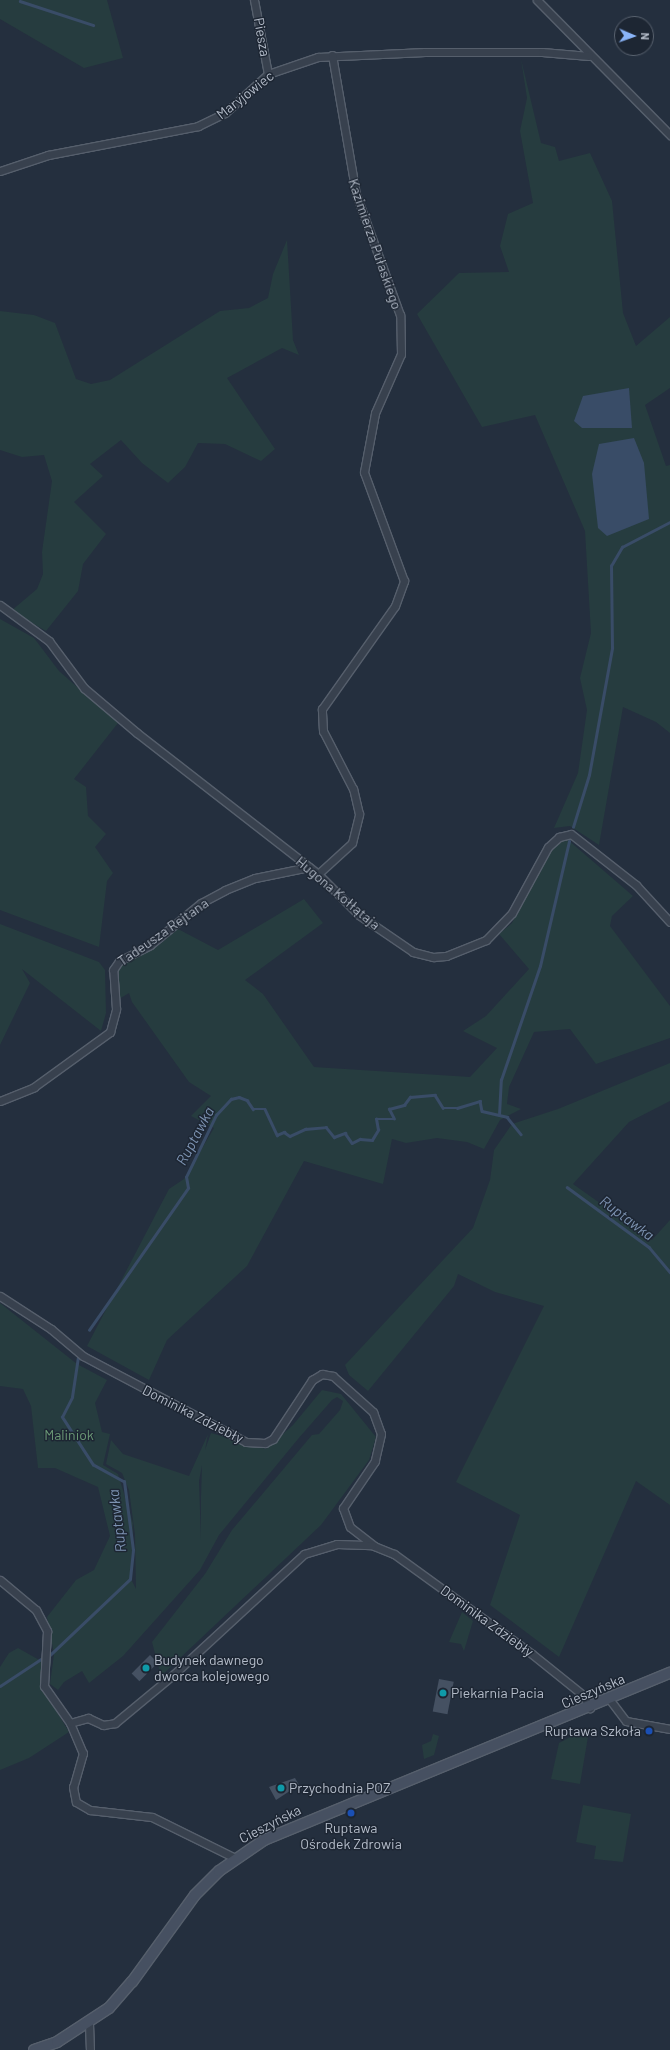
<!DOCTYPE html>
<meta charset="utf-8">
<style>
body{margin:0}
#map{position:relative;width:670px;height:2050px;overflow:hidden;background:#242f3e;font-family:Barlow,sans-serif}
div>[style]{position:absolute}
.green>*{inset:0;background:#263c3f}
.water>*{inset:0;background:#394c67}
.stream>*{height:2.5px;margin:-1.25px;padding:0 1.25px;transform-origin:1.25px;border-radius:1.25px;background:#394c67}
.building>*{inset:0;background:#455162;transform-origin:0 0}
.roads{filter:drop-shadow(1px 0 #565f6c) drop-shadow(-1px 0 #565f6c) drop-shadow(0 1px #565f6c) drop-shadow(0 -1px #565f6c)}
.street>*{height:7px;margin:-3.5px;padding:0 3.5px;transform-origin:3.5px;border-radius:3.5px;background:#38414e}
.secondary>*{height:10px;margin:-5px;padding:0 5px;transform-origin:5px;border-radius:5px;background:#465061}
.dots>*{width:11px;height:11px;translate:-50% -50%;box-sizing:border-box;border:2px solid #1d2633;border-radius:50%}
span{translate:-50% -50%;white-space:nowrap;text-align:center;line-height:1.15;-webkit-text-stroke:3px #1d2633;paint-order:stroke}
.street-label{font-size:14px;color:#b4bcc9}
.park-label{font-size:14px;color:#6b9a76}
.poi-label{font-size:14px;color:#b4bcc9}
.left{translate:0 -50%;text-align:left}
.right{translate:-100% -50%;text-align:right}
.water-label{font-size:15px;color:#7c92b1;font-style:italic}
.north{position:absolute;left:614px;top:16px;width:40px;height:40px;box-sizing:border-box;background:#1d2633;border:1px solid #59626f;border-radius:50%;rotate:92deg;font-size:11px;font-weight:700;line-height:16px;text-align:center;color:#b4bcc9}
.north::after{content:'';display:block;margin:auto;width:14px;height:18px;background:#8ab4f8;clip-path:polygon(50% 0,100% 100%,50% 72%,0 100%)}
</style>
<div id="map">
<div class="green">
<div style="clip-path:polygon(0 0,107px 0,123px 58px,84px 68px,0 19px)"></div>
<div style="clip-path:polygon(521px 59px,541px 143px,555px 147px,559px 161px,590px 153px,612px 201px,623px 313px,636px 346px,670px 317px,670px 388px,645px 405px,666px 466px,670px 465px,670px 733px,656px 722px,623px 707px,599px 845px,570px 826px,554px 828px,578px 773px,587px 710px,580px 678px,591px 633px,585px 531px,535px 415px,482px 427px,417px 314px,459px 273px,509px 272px,500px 246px,508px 214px,533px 203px,520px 131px,527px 98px)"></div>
<div style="clip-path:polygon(287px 240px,293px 340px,299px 355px,282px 348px,227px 378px,275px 449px,261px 461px,225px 444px,198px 443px,185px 467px,168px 483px,142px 463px,121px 440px,90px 464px,103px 476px,74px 502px,106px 534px,83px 564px,78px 591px,46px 631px,11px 611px,37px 589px,43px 574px,42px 552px,52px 481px,44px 455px,22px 457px,0 450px,0 311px,34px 315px,55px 323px,76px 379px,91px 384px,110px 380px,220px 311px,249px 308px,268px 298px,273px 274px)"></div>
<div style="clip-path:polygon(0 619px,34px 638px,59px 671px,118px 723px,74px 779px,86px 787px,88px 816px,106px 834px,95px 847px,113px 873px,107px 881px,99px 947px,0 910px)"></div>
<div style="clip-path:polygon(567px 839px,633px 896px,612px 916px,610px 926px,670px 1006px,670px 1038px,596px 1064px,570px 1029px,534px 1032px,509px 1087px,507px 1104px,521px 1109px,500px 1120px,484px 1149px,467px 1142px,437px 1138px,406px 1143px,392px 1139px,383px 1184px,304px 1161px,247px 1266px,167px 1340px,149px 1380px,87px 1346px,169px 1189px,184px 1179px,214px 1128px,191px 1116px,211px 1096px,189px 1082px,132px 1002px,129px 993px,119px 999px,119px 963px,159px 945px,178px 929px,218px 950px,304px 899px,323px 923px,245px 980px,263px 994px,314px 1067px,470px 1077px,497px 1048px,463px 1031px,486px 1016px,529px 969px,499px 934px,512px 923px,548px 854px,557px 842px)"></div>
<div style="clip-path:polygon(0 924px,99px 962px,105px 970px,106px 1013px,101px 1031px,22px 969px,30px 983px,0 1045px)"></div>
<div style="clip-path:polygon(670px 1063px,670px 1101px,629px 1122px,573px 1184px,652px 1240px,670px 1220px,670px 1505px,636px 1481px,559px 1657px,490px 1605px,520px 1515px,456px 1482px,544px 1306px,495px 1292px,458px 1274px,454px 1286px,368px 1391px,349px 1375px,345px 1365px,473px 1228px,490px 1180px,494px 1150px,512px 1124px,558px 1109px)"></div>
<div style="clip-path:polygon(evenodd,0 1303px,77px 1364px,107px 1380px,95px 1403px,102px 1432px,110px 1434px,103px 1465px,118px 1474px,133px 1523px,131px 1579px,136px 1589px,135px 1535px,129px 1490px,122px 1473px,106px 1464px,111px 1440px,123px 1454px,189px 1476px,208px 1434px,205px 1450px,211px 1433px,266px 1449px,293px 1425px,322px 1390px,341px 1394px,376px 1437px,369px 1460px,321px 1525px,161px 1676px,152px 1642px,205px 1574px,232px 1530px,312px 1435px,319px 1434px,340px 1410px,343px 1401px,337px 1397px,332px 1400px,298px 1439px,219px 1535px,200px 1570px,123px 1656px,89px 1683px,82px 1671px,64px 1682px,58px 1690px,50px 1684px,54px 1654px,47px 1617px,76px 1580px,94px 1570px,110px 1536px,98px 1487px,55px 1468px,38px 1468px,31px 1406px,23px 1389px,0 1386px,0 1303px,202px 1465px,201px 1497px,201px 1540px,199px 1481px,202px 1465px)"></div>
<div style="clip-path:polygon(462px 1612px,473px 1621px,464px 1651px,461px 1644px,449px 1642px)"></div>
<div style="clip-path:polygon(18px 1648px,41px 1661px,45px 1656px,41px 1686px,69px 1732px,29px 1758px,0 1770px,0 1667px,9px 1653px)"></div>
<div style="clip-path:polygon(582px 1731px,589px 1731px,580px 1784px,551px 1779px,559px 1743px)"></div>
<div style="clip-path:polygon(433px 1734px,439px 1736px,434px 1755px,424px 1759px,422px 1745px,431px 1741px)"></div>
<div style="clip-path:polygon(583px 1805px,631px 1814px,623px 1862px,594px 1859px,596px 1846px,576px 1842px)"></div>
</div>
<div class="water">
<div style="clip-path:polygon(629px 388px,632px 428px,582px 428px,574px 421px,583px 396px)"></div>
<div style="clip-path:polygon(634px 438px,644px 463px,649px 519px,607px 536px,598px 528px,592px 474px,599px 444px)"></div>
</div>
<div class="stream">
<div style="left:20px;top:1px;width:77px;rotate:18.2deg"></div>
<div style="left:573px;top:827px;width:54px;rotate:-72.9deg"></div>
<div style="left:589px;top:775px;width:129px;rotate:-79.7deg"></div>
<div style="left:612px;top:648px;width:82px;rotate:-90.7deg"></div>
<div style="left:611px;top:566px;width:22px;rotate:-60deg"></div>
<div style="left:622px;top:547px;width:54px;rotate:-27.5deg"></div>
<div style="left:499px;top:1115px;width:35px;rotate:-87deg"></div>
<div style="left:501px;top:1080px;width:120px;rotate:-71.1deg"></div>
<div style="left:540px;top:966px;width:128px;rotate:-76.9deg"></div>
<div style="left:567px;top:1187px;width:102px;rotate:36.2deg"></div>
<div style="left:649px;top:1247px;width:33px;rotate:50deg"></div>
<div style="left:89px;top:1330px;width:173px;rotate:-55.1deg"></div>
<div style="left:188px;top:1188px;width:11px;rotate:-100deg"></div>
<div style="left:186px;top:1177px;width:69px;rotate:-64.2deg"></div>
<div style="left:216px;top:1115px;width:22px;rotate:-47deg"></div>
<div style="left:231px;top:1099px;width:8px;rotate:-14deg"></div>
<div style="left:239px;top:1097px;width:9px;rotate:21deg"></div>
<div style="left:247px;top:1100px;width:11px;rotate:56deg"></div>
<div style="left:253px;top:1109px;width:12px"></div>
<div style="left:265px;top:1109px;width:29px;rotate:65deg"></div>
<div style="left:277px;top:1135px;width:8px;rotate:-23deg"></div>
<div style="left:284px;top:1132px;width:7px;rotate:34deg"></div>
<div style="left:290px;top:1136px;width:17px;rotate:-25deg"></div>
<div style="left:305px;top:1129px;width:21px;rotate:-5deg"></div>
<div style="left:326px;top:1127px;width:13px;rotate:51deg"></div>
<div style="left:334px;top:1137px;width:12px;rotate:-20deg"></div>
<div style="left:345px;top:1133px;width:12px;rotate:55deg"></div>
<div style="left:352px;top:1143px;width:9px;rotate:-27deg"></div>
<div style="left:360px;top:1139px;width:12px;rotate:5deg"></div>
<div style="left:372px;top:1140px;width:12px;rotate:-59deg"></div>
<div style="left:378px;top:1130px;width:11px;rotate:-100deg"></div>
<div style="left:376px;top:1119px;width:18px"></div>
<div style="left:394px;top:1119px;width:11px;rotate:-117deg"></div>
<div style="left:389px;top:1109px;width:16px;rotate:-15deg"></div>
<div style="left:404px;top:1105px;width:10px;rotate:-53deg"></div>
<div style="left:410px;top:1097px;width:25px;rotate:-5deg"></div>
<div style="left:435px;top:1095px;width:15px;rotate:58deg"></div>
<div style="left:443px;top:1108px;width:14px"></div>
<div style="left:457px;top:1108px;width:24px;rotate:-17deg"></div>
<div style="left:480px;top:1101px;width:10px;rotate:79deg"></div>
<div style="left:482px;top:1111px;width:26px;rotate:13deg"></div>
<div style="left:507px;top:1117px;width:22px;rotate:51deg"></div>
<div style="left:50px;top:1655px;width:110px;rotate:-43.5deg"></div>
<div style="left:130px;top:1579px;width:29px;rotate:-84deg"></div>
<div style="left:133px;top:1550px;width:69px;rotate:-97.5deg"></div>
<div style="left:124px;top:1482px;width:35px;rotate:-151deg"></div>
<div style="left:93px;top:1465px;width:57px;rotate:-122.9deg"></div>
<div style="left:62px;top:1417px;width:22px;rotate:-63deg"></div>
<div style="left:72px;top:1397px;width:40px;rotate:-81.5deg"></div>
<div style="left:0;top:1686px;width:49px;rotate:-33.4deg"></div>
</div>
<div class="building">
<div style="left:150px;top:1655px;width:11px;height:26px;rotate:45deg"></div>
<div style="left:439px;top:1679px;width:15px;height:33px;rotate:11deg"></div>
<div style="clip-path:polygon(295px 1778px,299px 1785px,276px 1800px,269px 1787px)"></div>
</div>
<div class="roads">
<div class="street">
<div style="left:254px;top:0;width:75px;rotate:79.3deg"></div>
<div style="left:537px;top:0;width:190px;rotate:45.4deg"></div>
<div style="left:0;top:171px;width:51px;rotate:-18.4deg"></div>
<div style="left:48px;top:155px;width:153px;rotate:-10.9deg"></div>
<div style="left:198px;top:126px;width:30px;rotate:-26deg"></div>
<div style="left:225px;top:113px;width:58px;rotate:-42.2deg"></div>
<div style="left:268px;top:74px;width:53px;rotate:-18.8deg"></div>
<div style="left:318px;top:57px;width:107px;rotate:-2.7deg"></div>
<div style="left:425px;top:52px;width:117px"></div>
<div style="left:542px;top:52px;width:47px;rotate:4.9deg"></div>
<div style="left:0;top:605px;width:61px;rotate:36.3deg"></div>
<div style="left:49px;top:641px;width:59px;rotate:53.3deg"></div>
<div style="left:84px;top:688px;width:70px;rotate:40.3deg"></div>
<div style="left:137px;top:733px;width:229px;rotate:37.9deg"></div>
<div style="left:318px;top:874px;width:58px;rotate:45deg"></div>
<div style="left:359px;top:915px;width:65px;rotate:34.4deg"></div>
<div style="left:413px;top:952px;width:21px;rotate:14deg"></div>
<div style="left:433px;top:957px;width:13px;rotate:-4deg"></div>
<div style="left:446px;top:956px;width:43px;rotate:-21.8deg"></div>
<div style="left:486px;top:940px;width:37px;rotate:-46deg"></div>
<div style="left:512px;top:913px;width:75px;rotate:-61.4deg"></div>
<div style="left:548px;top:847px;width:15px;rotate:-42deg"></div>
<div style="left:559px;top:837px;width:12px;rotate:-14deg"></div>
<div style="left:571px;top:834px;width:83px;rotate:38.1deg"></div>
<div style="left:636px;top:885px;width:50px;rotate:47.4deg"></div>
<div style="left:318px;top:874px;width:46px;rotate:-42.4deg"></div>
<div style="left:352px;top:843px;width:30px;rotate:-76deg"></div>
<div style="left:359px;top:814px;width:26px;rotate:-103deg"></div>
<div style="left:353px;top:789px;width:65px;rotate:-117.3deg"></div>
<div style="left:323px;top:731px;width:22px;rotate:-93deg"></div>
<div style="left:322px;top:709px;width:126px;rotate:-54.7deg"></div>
<div style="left:395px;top:606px;width:27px;rotate:-70deg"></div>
<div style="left:404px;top:581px;width:116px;rotate:-110.2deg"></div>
<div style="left:364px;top:472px;width:60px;rotate:-79.4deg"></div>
<div style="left:375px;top:413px;width:64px;rotate:-66.2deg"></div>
<div style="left:401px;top:354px;width:39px;rotate:-91deg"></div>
<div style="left:400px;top:315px;width:129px;rotate:-110deg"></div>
<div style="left:356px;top:194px;width:141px;rotate:-99.8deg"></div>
<div style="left:0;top:1101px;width:37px;rotate:-22deg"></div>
<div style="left:34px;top:1087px;width:94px;rotate:-35.9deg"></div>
<div style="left:110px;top:1032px;width:24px;rotate:-75deg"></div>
<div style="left:116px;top:1009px;width:39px;rotate:-94deg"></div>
<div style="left:113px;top:970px;width:11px;rotate:-56deg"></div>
<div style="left:119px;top:961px;width:35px;rotate:-27deg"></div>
<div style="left:150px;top:945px;width:66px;rotate:-39.5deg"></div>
<div style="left:201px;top:903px;width:27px;rotate:-28deg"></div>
<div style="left:225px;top:890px;width:32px;rotate:-22deg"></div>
<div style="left:255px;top:878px;width:55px;rotate:-11.5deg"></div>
<div style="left:0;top:1296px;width:61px;rotate:32.9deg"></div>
<div style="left:51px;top:1329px;width:42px;rotate:40.2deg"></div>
<div style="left:83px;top:1356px;width:184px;rotate:27.8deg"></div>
<div style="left:246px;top:1442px;width:19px;rotate:3deg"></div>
<div style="left:265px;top:1443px;width:9px;rotate:-27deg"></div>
<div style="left:273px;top:1439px;width:71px;rotate:-56.5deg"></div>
<div style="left:312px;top:1380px;width:12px;rotate:-31deg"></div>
<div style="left:322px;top:1374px;width:11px;rotate:10deg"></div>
<div style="left:333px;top:1376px;width:54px;rotate:42deg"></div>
<div style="left:373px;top:1412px;width:23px;rotate:70deg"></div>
<div style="left:381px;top:1434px;width:28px;rotate:103deg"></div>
<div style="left:375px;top:1461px;width:57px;rotate:124.2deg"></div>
<div style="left:343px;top:1508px;width:20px;rotate:70deg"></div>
<div style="left:350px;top:1527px;width:31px;rotate:38deg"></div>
<div style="left:374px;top:1546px;width:22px;rotate:22deg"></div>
<div style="left:394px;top:1554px;width:170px;rotate:35.9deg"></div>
<div style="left:532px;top:1654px;width:65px;rotate:38.8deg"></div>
<div style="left:583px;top:1695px;width:15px;rotate:62deg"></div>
<div style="left:0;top:1580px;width:47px;rotate:39.8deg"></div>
<div style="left:36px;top:1610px;width:24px;rotate:62deg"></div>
<div style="left:47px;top:1631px;width:55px;rotate:93.1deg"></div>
<div style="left:44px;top:1686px;width:45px;rotate:54.9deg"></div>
<div style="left:70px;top:1723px;width:33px;rotate:67deg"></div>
<div style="left:83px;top:1753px;width:35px;rotate:106deg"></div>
<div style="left:73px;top:1787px;width:15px;rotate:79deg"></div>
<div style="left:76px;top:1802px;width:16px;rotate:30deg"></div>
<div style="left:90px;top:1810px;width:62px;rotate:6.4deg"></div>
<div style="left:152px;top:1817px;width:93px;rotate:26.3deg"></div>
<div style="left:610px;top:1700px;width:26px;rotate:53deg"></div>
<div style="left:626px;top:1721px;width:45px;rotate:10.3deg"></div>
<div style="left:70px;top:1723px;width:19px;rotate:-16deg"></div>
<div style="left:88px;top:1718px;width:17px;rotate:25deg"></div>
<div style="left:103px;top:1725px;width:12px;rotate:-9deg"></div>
<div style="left:115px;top:1723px;width:77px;rotate:-39.7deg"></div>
<div style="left:174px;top:1674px;width:177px;rotate:-42.7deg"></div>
<div style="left:304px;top:1554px;width:34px;rotate:-17deg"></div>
<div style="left:337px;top:1544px;width:35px;rotate:2deg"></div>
<div style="left:89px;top:2023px;width:27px;rotate:88deg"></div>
</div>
<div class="secondary">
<div style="left:34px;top:2050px;width:24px;rotate:-19deg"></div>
<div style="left:57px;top:2042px;width:62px;rotate:-33.2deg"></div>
<div style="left:109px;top:2008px;width:35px;rotate:-49deg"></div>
<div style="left:132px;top:1982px;width:107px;rotate:-54.1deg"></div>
<div style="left:195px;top:1895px;width:34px;rotate:-45deg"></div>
<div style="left:219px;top:1871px;width:55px;rotate:-34.6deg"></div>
<div style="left:264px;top:1840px;width:439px;rotate:-22.4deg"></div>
</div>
</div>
<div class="dots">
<div style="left:146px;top:1668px;background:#0f9aa8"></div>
<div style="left:443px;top:1693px;background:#0f9aa8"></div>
<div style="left:649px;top:1731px;background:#1a4fb4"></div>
<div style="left:281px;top:1788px;background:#0f9aa8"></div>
<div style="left:351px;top:1813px;background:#1a4fb4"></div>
</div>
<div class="street-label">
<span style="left:262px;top:37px;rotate:80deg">Piesza</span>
<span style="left:245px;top:95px;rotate:-38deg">Maryjowiec</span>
<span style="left:375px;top:244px;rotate:71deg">Kazimierza Pułaskiego</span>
<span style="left:338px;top:893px;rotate:40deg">Hugona Kołłątaja</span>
<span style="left:163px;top:932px;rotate:-35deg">Tadeusza Rejtana</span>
<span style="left:193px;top:1414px;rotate:27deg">Dominika Zdziebły</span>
<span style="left:487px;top:1621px;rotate:36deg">Dominika Zdziebły</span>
<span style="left:593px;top:1691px;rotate:-23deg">Cieszyńska</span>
<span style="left:270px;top:1824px;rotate:-27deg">Cieszyńska</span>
</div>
<div class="park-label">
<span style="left:69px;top:1435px">Maliniok</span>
</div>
<div class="poi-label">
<span class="left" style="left:154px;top:1668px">Budynek dawnego<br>dworca kolejowego</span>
<span class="left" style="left:451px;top:1693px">Piekarnia Pacia</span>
<span class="right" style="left:641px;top:1731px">Ruptawa Szkoła</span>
<span class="left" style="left:289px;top:1788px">Przychodnia POZ</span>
<span style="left:351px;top:1836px">Ruptawa<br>Ośrodek Zdrowia</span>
</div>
<div class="water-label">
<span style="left:195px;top:1136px;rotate:-62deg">Ruptawka</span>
<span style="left:627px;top:1218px;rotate:37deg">Ruptawka</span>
<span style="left:117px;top:1521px;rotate:-97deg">Ruptawka</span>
</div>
<div class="north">N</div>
</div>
